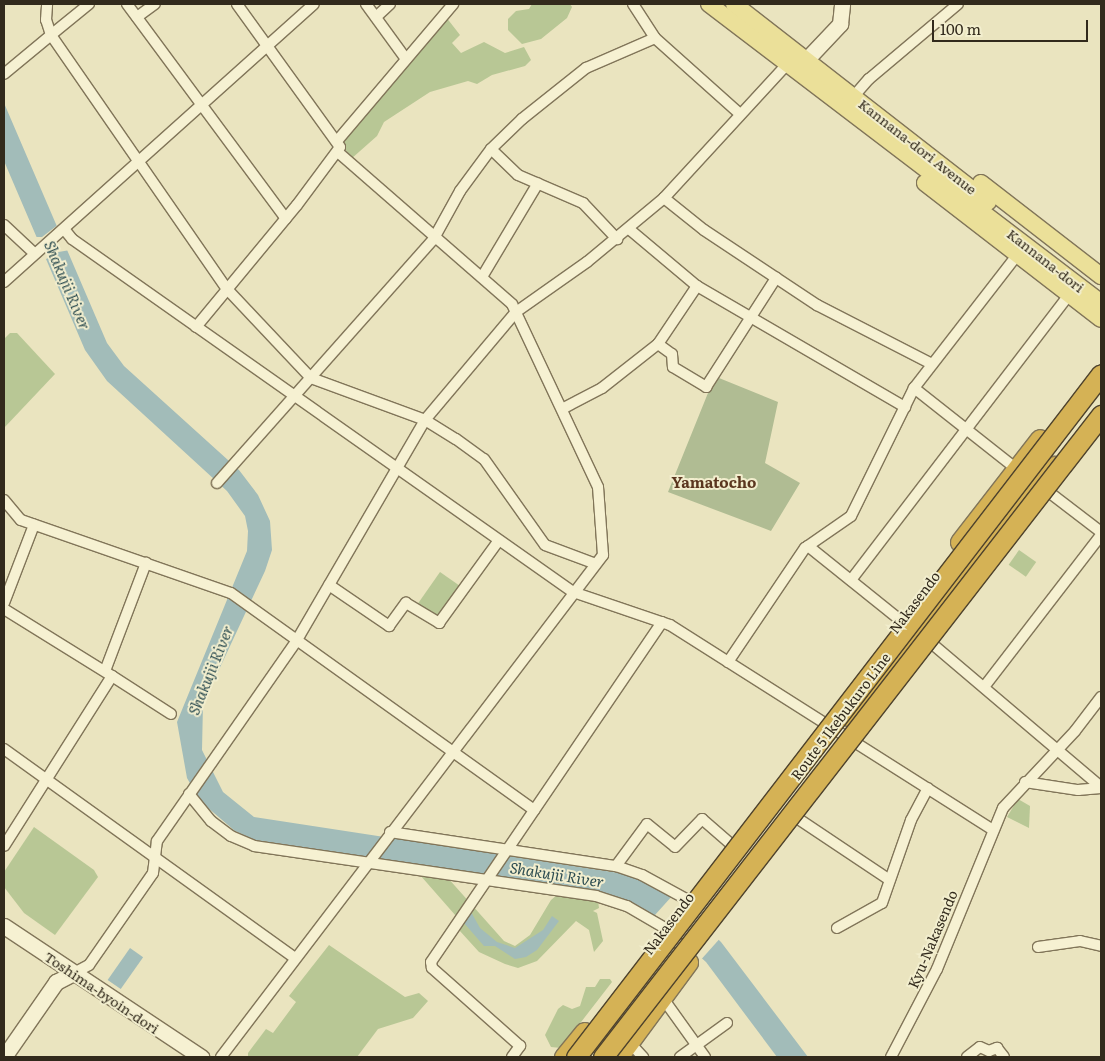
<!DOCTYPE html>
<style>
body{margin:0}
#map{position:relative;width:1105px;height:1061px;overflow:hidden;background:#eae4bf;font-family:Literata,serif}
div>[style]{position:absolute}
.green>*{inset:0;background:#b8c795;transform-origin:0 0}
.cemetery>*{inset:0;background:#b0bc93}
.water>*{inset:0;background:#a2bcb9;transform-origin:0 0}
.pier>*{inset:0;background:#eae4bf;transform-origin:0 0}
.roads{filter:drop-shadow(1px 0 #817559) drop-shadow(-1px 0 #817559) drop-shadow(0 1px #817559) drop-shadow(0 -1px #817559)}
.street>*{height:10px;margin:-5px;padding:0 5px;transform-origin:5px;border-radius:5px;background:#f6f1d2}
.secondary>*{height:15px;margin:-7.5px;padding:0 7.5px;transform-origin:7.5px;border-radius:7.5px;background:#f6f1d2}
.primary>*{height:16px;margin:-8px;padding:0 8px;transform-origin:8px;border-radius:8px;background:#ebe099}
.highway>*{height:19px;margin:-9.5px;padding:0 9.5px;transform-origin:9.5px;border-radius:9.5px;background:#d5b255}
.bridges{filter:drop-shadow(1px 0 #4f432d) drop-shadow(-1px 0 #4f432d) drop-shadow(0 1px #4f432d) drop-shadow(0 -1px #4f432d)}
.highway-bridge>*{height:19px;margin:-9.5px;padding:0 9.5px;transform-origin:9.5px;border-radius:9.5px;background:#d5b255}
span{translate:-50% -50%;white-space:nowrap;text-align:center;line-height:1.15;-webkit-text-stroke:4px #f2eece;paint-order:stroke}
.street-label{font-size:14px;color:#322a1c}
.water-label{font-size:15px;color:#2d4d51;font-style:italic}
.neighbourhood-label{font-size:15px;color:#5b361f;font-weight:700}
.frame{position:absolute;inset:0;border:5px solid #322a1c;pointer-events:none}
.scale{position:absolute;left:932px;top:20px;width:156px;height:22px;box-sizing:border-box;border:2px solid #322a1c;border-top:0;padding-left:6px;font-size:15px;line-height:18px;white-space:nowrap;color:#322a1c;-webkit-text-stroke:4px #f2eece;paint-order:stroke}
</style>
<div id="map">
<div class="green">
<div style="clip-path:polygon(532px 4px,570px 4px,572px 7px,567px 18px,541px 39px,522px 44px,508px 30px,508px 19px,516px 11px,529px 9px)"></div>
<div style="clip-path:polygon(446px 17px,460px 35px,452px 43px,461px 53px,484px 42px,505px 53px,524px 47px,531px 60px,525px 66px,492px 75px,477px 84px,468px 81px,430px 92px,384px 122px,377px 136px,351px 159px,341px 142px)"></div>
<div style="clip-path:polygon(10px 333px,17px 333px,55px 374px,4px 428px,4px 339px)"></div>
<div style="left:1019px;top:550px;width:21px;height:18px;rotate:35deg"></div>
<div style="left:440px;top:572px;width:24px;height:39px;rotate:35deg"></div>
<div style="clip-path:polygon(1018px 799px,1030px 806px,1029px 828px,1007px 817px)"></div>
<div style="clip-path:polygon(34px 827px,94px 870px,98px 877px,55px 935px,24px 913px,4px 887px,4px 872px)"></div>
<div style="clip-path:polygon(420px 875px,447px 877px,504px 941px,515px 946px,530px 935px,551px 900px,557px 895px,598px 901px,599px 908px,593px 911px,597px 913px,603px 941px,594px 952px,589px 930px,576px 921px,537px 961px,518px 968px,505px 964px,479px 952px,459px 930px,463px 924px)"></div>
<div style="clip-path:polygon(329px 945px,405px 997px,419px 993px,428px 1001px,413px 1018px,378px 1029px,357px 1057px,248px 1057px,248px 1053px,266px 1029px,273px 1033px,296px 1002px,289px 996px)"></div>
<div style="clip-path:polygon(600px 979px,610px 979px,612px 982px,561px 1048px,551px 1047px,545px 1035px,558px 1009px,563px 1005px,572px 1009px,580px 1006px,586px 987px,595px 987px)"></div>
</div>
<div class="cemetery">
<div style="clip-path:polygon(719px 378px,778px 402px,765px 463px,800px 483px,771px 531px,668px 492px,710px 388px)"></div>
</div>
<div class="water">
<div style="clip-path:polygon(4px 103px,107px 343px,124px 366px,239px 470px,258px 495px,270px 521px,272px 550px,265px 571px,203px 704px,202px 750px,223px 792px,254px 817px,632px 875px,669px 893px,721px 942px,808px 1057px,777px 1057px,706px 962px,653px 915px,622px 898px,570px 887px,255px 840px,235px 831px,200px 801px,187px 778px,177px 722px,247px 551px,248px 531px,245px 516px,227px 491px,107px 381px,85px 350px,4px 161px)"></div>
<div style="clip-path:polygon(471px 912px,480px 928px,497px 942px,515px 948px,543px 930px,552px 916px,559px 921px,537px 950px,526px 957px,515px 959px,495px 946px,484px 946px,464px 923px)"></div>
<div style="left:130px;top:948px;width:16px;height:39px;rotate:35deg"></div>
</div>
<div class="pier">
<div style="clip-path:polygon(59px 224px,70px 250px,53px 253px,44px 261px,34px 237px,42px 237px)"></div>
<div style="left:673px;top:895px;width:64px;height:29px;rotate:42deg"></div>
</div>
<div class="roads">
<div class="street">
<div style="left:89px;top:4px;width:49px;rotate:140.8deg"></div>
<div style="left:51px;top:35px;width:309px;rotate:55.3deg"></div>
<div style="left:227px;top:289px;width:122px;rotate:46.7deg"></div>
<div style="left:311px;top:378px;width:121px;rotate:20.2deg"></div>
<div style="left:425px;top:420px;width:36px;rotate:32deg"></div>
<div style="left:456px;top:439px;width:34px;rotate:36deg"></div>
<div style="left:484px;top:459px;width:105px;rotate:54.7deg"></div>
<div style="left:545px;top:545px;width:54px;rotate:20.4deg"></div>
<div style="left:127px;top:4px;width:267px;rotate:53.5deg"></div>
<div style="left:366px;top:4px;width:68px;rotate:54deg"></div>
<div style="left:633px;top:4px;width:40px;rotate:57.1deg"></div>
<div style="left:655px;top:38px;width:114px;rotate:41.8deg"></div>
<div style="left:137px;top:17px;width:22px;rotate:-36deg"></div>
<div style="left:376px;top:17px;width:19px;rotate:-43deg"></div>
<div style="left:4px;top:74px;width:61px;rotate:-39.7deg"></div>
<div style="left:51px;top:35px;width:16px;rotate:-108deg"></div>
<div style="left:46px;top:20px;width:16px;rotate:-86deg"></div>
<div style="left:854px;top:96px;width:23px;rotate:-49deg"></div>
<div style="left:869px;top:79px;width:116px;rotate:-40.1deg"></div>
<div style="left:337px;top:141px;width:180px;rotate:-49.7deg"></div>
<div style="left:491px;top:149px;width:37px;rotate:44deg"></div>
<div style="left:518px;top:175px;width:71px;rotate:23.3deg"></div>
<div style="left:583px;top:203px;width:50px;rotate:46.6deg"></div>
<div style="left:664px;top:198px;width:51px;rotate:38.7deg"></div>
<div style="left:704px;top:230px;width:136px;rotate:33.6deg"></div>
<div style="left:817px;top:305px;width:127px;rotate:27.2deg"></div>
<div style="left:4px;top:225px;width:42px;rotate:43.1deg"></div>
<div style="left:64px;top:229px;width:13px;rotate:51deg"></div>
<div style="left:72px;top:239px;width:613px;rotate:35.17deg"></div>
<div style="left:573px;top:592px;width:102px;rotate:18.8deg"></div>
<div style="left:670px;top:625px;width:381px;rotate:32.4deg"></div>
<div style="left:629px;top:229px;width:89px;rotate:40deg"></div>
<div style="left:697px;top:286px;width:241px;rotate:30.2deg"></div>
<div style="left:482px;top:277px;width:109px;rotate:-59.2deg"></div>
<div style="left:4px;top:282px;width:416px;rotate:-41.9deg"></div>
<div style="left:196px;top:327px;width:158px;rotate:-50.4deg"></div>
<div style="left:297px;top:205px;width:72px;rotate:-53.4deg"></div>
<div style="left:340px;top:147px;width:176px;rotate:-125.8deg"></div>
<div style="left:658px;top:344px;width:17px;rotate:36deg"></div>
<div style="left:672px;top:354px;width:13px;rotate:86deg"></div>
<div style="left:673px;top:367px;width:39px;rotate:31deg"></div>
<div style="left:706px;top:387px;width:130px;rotate:-57.3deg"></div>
<div style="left:914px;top:388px;width:134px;rotate:38.3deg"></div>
<div style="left:562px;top:409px;width:45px;rotate:-27.7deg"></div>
<div style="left:602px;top:388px;width:71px;rotate:-38.2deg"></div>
<div style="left:658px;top:344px;width:70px;rotate:-56.1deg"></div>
<div style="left:217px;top:483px;width:325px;rotate:-48.4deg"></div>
<div style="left:433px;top:240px;width:56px;rotate:-61.1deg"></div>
<div style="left:460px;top:191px;width:52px;rotate:-53.6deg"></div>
<div style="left:491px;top:149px;width:43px;rotate:-44.1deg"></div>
<div style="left:522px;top:119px;width:82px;rotate:-38.6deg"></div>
<div style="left:586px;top:68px;width:75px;rotate:-23.5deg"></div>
<div style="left:1041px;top:486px;width:76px;rotate:37.5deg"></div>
<div style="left:4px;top:500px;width:26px;rotate:50deg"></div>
<div style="left:21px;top:520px;width:222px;rotate:19.2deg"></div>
<div style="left:231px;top:593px;width:373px;rotate:35.6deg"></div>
<div style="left:808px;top:546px;width:118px;rotate:38.8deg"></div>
<div style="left:851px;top:580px;width:360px;rotate:-52.6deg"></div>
<div style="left:329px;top:585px;width:73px;rotate:34.3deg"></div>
<div style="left:389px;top:626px;width:29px;rotate:-54deg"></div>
<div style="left:406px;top:603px;width:39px;rotate:31deg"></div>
<div style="left:439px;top:623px;width:102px;rotate:-54.1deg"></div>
<div style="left:4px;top:603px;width:84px;rotate:-69deg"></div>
<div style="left:4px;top:609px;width:127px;rotate:31.8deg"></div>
<div style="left:112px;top:676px;width:201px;rotate:122.4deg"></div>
<div style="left:930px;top:642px;width:224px;rotate:40.3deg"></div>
<div style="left:728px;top:662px;width:138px;rotate:-56deg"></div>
<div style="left:805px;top:548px;width:56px;rotate:-34.8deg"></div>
<div style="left:851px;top:516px;width:143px;rotate:-63.8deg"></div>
<div style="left:914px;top:388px;width:170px;rotate:-52.2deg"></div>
<div style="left:105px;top:671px;width:116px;rotate:-69.2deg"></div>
<div style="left:112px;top:676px;width:70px;rotate:32.8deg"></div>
<div style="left:984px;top:687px;width:192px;rotate:-52.4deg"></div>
<div style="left:4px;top:749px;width:358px;rotate:35.7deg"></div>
<div style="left:1025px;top:782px;width:54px;rotate:8.6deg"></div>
<div style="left:1078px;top:790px;width:23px;rotate:-5deg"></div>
<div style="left:189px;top:794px;width:35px;rotate:51deg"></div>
<div style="left:211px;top:821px;width:25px;rotate:37deg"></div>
<div style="left:231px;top:836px;width:25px;rotate:23deg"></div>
<div style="left:254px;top:846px;width:346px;rotate:8.3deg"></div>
<div style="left:596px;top:896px;width:33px;rotate:18deg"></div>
<div style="left:627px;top:906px;width:44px;rotate:30.1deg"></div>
<div style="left:665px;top:928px;width:35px;rotate:49deg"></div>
<div style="left:797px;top:818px;width:110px;rotate:33.8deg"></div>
<div style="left:390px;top:832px;width:229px;rotate:8.6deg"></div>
<div style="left:616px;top:866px;width:28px;rotate:19deg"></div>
<div style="left:642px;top:875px;width:50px;rotate:28.6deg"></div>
<div style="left:616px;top:866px;width:52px;rotate:-53.6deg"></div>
<div style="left:647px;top:824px;width:36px;rotate:39deg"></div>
<div style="left:675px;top:847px;width:39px;rotate:-46deg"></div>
<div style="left:702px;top:819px;width:37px;rotate:41deg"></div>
<div style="left:837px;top:928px;width:51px;rotate:-29.1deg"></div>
<div style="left:882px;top:903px;width:88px;rotate:-70.7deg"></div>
<div style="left:911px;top:820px;width:36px;rotate:-62deg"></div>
<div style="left:1038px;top:947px;width:42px;rotate:-8.1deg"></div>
<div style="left:1080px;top:941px;width:22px;rotate:13deg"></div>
<div style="left:74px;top:973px;width:17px;rotate:-28deg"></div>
<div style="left:89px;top:965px;width:112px;rotate:-55.2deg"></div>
<div style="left:153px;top:873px;width:32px;rotate:-83deg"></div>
<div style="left:157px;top:841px;width:245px;rotate:-55.1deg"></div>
<div style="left:297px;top:640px;width:255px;rotate:-59.8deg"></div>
<div style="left:425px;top:420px;width:141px;rotate:-49.9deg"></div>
<div style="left:516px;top:312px;width:87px;rotate:-35.2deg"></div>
<div style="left:587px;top:262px;width:100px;rotate:-39.7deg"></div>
<div style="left:664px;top:198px;width:183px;rotate:-47.4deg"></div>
<div style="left:662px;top:997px;width:74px;rotate:54.4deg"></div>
<div style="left:629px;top:1042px;width:21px;rotate:47deg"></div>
<div style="left:221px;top:1057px;width:631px;rotate:-52.73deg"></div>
<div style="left:603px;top:555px;width:68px;rotate:-94.2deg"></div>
<div style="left:598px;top:487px;width:202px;rotate:-115.2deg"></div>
<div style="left:512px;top:304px;width:230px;rotate:-138.9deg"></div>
<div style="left:512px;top:1057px;width:14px;rotate:-54deg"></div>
<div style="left:520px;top:1046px;width:118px;rotate:-138.4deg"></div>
<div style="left:432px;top:968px;width:6px;rotate:-99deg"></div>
<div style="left:431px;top:962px;width:411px;rotate:-55.8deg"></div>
<div style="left:680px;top:1057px;width:58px;rotate:-35.9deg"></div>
<div style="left:891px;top:1057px;width:99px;rotate:-62.4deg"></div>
<div style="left:937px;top:969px;width:174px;rotate:-67.7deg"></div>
<div style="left:1003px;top:808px;width:105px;rotate:-46.9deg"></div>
<div style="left:1075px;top:731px;width:43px;rotate:-52.6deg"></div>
<div style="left:967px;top:1057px;width:16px;rotate:-38deg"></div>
<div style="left:980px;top:1047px;width:10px;rotate:24deg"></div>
<div style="left:989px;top:1051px;width:9px;rotate:-21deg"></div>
<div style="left:997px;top:1048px;width:11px;rotate:52deg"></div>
</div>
<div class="secondary">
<div style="left:795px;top:62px;width:11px;rotate:-10deg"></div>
<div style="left:806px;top:60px;width:50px;rotate:-46.6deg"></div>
<div style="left:840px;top:24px;width:20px;rotate:-84deg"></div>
<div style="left:4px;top:926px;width:237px;rotate:33.6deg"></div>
<div style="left:6px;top:1054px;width:88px;rotate:-55.2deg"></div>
<div style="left:56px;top:982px;width:20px;rotate:-27deg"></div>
</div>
<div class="primary">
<div style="left:709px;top:4px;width:493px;rotate:37.3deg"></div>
<div style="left:734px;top:4px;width:322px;rotate:37.9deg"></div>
<div style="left:925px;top:183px;width:222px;rotate:37.7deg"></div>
<div style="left:981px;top:183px;width:152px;rotate:37.8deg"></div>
</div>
<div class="highway">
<div style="left:960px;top:542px;width:130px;rotate:-52.2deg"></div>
<div style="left:853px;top:719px;width:251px;rotate:-52.9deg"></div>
<div style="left:1004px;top:519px;width:73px;rotate:-46.7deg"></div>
<div style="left:564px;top:1057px;width:32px;rotate:-51deg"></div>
<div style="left:618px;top:1057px;width:118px;rotate:-53.6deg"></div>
</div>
</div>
<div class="bridges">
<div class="highway-bridge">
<div style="left:576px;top:1057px;width:861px;rotate:-52.45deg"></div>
<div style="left:603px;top:1057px;width:813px;rotate:-52.2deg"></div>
</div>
</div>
<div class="street-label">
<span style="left:918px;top:146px;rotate:38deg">Kannana-dori Avenue</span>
<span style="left:1046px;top:260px;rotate:38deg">Kannana-dori</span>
<span style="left:914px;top:602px;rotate:-53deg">Nakasendo</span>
<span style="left:840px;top:716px;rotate:-53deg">Route 5 Ikebukuro Line</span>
<span style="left:668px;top:923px;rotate:-53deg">Nakasendo</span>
<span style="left:932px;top:939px;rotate:-67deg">Kyu-Nakasendo</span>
<span style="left:102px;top:992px;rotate:34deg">Toshima-byoin-dori</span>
</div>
<div class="water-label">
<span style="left:68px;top:285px;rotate:67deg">Shakujii River</span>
<span style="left:210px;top:670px;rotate:-68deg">Shakujii River</span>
<span style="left:557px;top:874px;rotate:9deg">Shakujii River</span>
</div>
<div class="neighbourhood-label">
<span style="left:714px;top:482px">Yamatocho</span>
</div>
<div class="frame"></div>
<div class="scale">100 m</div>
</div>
